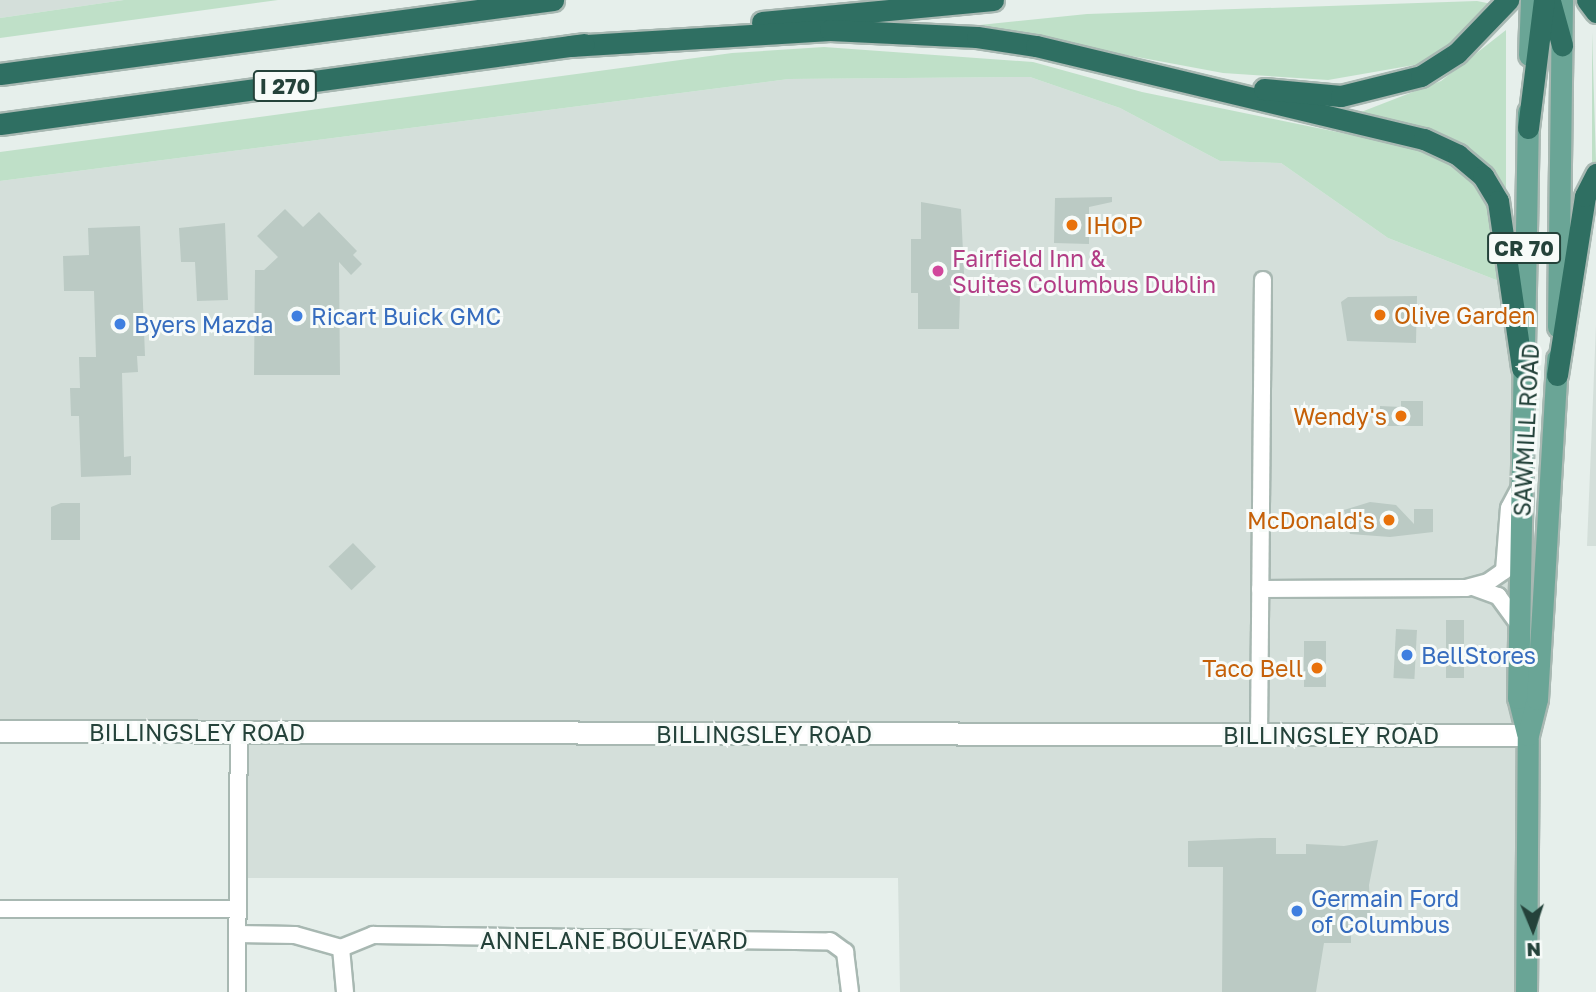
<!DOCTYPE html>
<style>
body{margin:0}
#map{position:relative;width:1596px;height:992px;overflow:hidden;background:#e6efeb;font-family:"Golos Text",sans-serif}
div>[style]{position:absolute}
.built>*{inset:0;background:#d4dfda}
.green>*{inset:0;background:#bfe0c8}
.building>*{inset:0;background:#bbcac4;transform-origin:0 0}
.roads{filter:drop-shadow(2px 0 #a8b8b2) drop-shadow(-2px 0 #a8b8b2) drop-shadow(0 2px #a8b8b2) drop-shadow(0 -2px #a8b8b2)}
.street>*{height:16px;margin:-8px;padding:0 8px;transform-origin:8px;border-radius:8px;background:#fff}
.secondary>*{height:21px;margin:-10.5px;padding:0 10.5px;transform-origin:10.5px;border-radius:10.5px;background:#fff}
.primary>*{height:21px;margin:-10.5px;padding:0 10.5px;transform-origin:10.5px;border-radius:10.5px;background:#6aa596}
.highway>*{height:21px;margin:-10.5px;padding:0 10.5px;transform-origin:10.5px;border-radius:10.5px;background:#2f6f62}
.dots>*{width:19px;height:19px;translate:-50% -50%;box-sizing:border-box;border:4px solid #f7fbf9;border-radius:50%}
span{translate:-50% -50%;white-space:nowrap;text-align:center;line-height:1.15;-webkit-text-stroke:6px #f7fbf9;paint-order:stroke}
.shield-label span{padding:2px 5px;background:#f7fbf9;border:2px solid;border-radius:5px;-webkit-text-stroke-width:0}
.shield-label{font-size:21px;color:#24423a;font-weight:700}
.food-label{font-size:23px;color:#c56008}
.left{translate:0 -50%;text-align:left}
.right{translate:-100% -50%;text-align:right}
.hotel-label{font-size:23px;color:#b23c85}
.shop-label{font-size:23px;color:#366cbe}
.street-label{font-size:23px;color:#24423a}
.north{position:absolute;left:1498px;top:894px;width:70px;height:70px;-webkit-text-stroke:5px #f7fbf9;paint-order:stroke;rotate:178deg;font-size:19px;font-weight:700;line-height:28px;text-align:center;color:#24423a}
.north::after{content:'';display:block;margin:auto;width:24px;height:32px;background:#24423a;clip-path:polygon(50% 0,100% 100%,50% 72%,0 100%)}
</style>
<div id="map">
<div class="built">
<div style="clip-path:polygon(0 0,124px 0,0 18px)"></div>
<div style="clip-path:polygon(1030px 77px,1120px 108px,1220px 161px,1281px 163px,1388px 238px,1504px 283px,1522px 368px,1526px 992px,900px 992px,898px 878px,238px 878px,238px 732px,0 731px,0 181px,789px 79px)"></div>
<div style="clip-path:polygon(1596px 325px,1596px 546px,1587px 546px)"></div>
</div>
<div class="green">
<div style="clip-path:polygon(124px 0,278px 0,0 38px,0 18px)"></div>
<div style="clip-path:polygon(1477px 1px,1492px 4px,1455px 44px,1420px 64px,1328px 80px,1223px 73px,970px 26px,1087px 14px)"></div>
<div style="clip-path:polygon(1506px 30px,1506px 195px,1466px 147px,1356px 114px,1441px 81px)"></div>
<div style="clip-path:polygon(1592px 32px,1596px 163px,1592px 169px)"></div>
<div style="clip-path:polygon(824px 47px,1033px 62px,1142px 92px,1420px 149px,1455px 166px,1481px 188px,1496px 215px,1504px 283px,1388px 238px,1281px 163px,1220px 161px,1120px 108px,1030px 77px,789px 79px,0 181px,0 152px,732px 53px)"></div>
</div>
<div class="building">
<div style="clip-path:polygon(1112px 197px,1112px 202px,1089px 207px,1089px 244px,1054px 243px,1055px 198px)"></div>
<div style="clip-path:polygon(921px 202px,961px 209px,965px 295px,960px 295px,959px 329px,918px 329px,918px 293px,911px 293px,911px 239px,921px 239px)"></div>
<div style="clip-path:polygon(285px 209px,303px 227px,319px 212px,357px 251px,353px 255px,362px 264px,351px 275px,339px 262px,340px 375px,254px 375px,255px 270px,264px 270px,278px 257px,257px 236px)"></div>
<div style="clip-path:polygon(225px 223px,228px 300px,197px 301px,195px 262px,181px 262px,179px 228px)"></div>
<div style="clip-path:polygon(140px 226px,145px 356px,137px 356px,138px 372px,122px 373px,124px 457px,131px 456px,131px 475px,81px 477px,79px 416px,71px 416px,70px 388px,80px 388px,79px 357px,96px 357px,94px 291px,64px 291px,63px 256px,89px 255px,88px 228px)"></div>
<div style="clip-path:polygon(1417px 296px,1416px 343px,1347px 341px,1341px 302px,1348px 297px)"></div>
<div style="clip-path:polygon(1401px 401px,1423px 401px,1423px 426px,1380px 426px,1380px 406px,1401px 407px)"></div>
<div style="clip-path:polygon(1370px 502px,1396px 505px,1414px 524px,1414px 509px,1433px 509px,1433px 532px,1390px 537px,1350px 534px,1344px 510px)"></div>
<div style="clip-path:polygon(61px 503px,80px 503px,80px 540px,51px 540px,51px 507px)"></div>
<div style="left:353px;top:543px;width:33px;height:34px;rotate:46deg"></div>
<div style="left:1446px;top:620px;width:18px;height:58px"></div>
<div style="left:1396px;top:629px;width:21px;height:49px;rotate:3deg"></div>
<div style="left:1304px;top:641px;width:22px;height:46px"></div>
<div style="clip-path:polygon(1261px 838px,1276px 838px,1276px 854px,1306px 854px,1306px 844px,1344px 846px,1378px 840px,1369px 885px,1371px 926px,1351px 926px,1351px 943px,1324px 943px,1316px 992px,1222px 992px,1223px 867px,1188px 867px,1188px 841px)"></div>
</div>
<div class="roads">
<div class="street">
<div style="left:1473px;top:587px;width:27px;rotate:20deg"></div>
<div style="left:1498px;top:596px;width:36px;rotate:54deg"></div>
<div style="left:1260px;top:589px;width:206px;rotate:-0.3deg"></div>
<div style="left:1466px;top:588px;width:23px;rotate:-15deg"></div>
<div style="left:1488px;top:582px;width:19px;rotate:-35deg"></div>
<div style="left:1504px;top:571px;width:63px;rotate:-85.5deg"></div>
<div style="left:1509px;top:508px;width:24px;rotate:-62deg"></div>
<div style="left:1259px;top:735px;width:455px;rotate:-89.5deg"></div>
<div style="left:0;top:909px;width:238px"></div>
<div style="left:237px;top:934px;width:58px;rotate:1deg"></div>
<div style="left:295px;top:935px;width:48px;rotate:15.8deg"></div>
<div style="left:341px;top:948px;width:35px;rotate:-22deg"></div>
<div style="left:373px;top:935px;width:457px;rotate:0.8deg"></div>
<div style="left:830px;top:941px;width:19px;rotate:36deg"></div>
<div style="left:845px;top:952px;width:40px;rotate:82.9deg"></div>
<div style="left:341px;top:948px;width:44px;rotate:84.8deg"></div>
<div style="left:237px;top:992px;width:260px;rotate:-89.6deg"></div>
</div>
<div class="secondary">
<div style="left:0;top:731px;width:1528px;rotate:0.15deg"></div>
</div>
<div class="primary">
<div style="left:1529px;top:55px;width:55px;rotate:-87.9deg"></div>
<div style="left:1558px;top:327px;width:327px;rotate:-89.3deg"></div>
<div style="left:1527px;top:733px;width:36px;rotate:-104deg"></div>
<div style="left:1518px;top:698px;width:586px;rotate:-89.02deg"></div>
<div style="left:1526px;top:992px;width:257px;rotate:-89.6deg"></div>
<div style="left:1528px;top:735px;width:37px;rotate:-76deg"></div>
<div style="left:1537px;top:699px;width:341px;rotate:-86.6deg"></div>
</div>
<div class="highway">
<div style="left:1587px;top:0;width:15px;rotate:53deg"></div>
<div style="left:1550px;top:1px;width:46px;rotate:74.7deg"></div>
<div style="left:762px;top:22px;width:232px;rotate:-5.4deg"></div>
<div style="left:570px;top:46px;width:260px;rotate:-3.5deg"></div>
<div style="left:830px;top:30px;width:147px;rotate:2.7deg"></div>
<div style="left:977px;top:37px;width:60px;rotate:8.7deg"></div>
<div style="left:1036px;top:46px;width:399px;rotate:13.5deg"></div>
<div style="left:1424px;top:139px;width:38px;rotate:25deg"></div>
<div style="left:1458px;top:155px;width:33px;rotate:40deg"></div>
<div style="left:1483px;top:176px;width:29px;rotate:59deg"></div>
<div style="left:1498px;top:201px;width:169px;rotate:81.8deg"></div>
<div style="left:0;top:74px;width:558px;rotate:-7.62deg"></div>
<div style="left:1264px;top:89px;width:77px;rotate:5.2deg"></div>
<div style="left:1341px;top:96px;width:82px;rotate:-14deg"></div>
<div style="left:1421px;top:76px;width:43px;rotate:-32.6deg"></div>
<div style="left:1457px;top:53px;width:74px;rotate:-46.1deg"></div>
<div style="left:0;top:124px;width:589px;rotate:-7.8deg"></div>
<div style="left:1528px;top:128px;width:129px;rotate:-82.9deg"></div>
<div style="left:1557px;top:375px;width:181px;rotate:-81.1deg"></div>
<div style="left:1585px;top:196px;width:25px;rotate:-63deg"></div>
</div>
</div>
<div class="dots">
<div style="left:1072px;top:225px;background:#e8710a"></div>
<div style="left:938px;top:271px;background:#d1479c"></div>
<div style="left:1380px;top:315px;background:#e8710a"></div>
<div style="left:297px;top:316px;background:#3f7fe0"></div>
<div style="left:120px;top:324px;background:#3f7fe0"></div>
<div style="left:1401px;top:416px;background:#e8710a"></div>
<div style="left:1389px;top:520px;background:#e8710a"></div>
<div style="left:1407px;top:655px;background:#3f7fe0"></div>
<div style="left:1317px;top:668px;background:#e8710a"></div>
<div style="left:1297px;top:911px;background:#3f7fe0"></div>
</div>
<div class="shield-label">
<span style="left:285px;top:86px">I 270</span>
<span style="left:1524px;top:248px">CR 70</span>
</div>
<div class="food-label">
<span class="left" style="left:1086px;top:225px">IHOP</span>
<span class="left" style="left:1394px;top:315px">Olive Garden</span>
<span class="right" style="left:1387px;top:416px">Wendy's</span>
<span class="right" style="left:1375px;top:520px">McDonald's</span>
<span class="right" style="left:1303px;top:668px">Taco Bell</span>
</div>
<div class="hotel-label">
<span class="left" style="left:952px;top:271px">Fairfield Inn &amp;<br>Suites Columbus Dublin</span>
</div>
<div class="shop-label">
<span class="left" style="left:311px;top:316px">Ricart Buick GMC</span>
<span class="left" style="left:134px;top:324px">Byers Mazda</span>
<span class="left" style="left:1421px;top:655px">BellStores</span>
<span class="left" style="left:1311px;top:911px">Germain Ford<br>of Columbus</span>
</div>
<div class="street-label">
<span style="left:1526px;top:430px;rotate:-87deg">SAWMILL ROAD</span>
<span style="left:197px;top:732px">BILLINGSLEY ROAD</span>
<span style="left:764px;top:734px">BILLINGSLEY ROAD</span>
<span style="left:1331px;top:735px">BILLINGSLEY ROAD</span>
<span style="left:614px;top:940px">ANNELANE BOULEVARD</span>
</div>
<div class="north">N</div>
</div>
